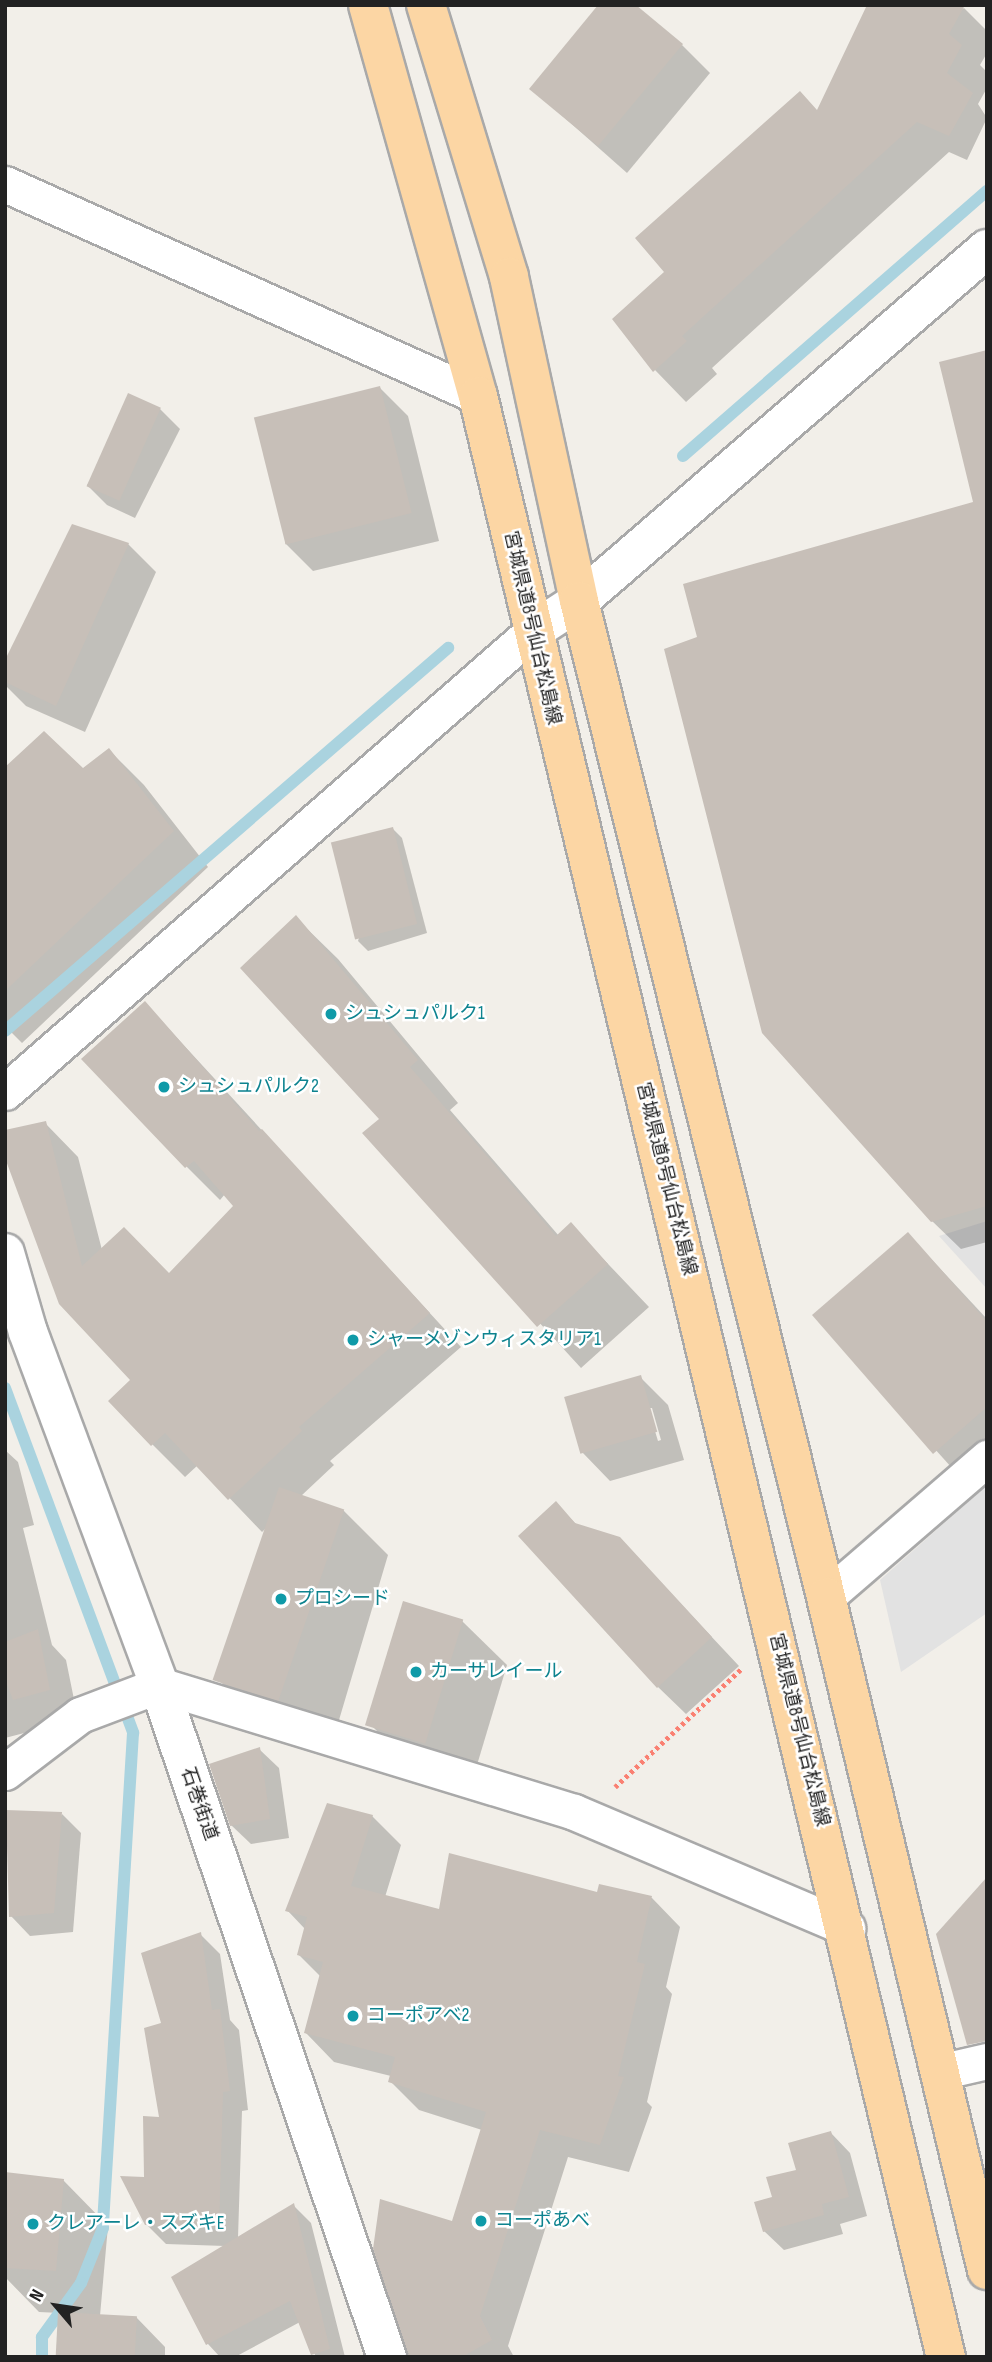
<!DOCTYPE html>
<meta charset="utf-8">
<style>
body{margin:0}
#map{position:relative;width:992px;height:2362px;overflow:hidden;background:#f2efe9;font-family:"Sofia Sans Condensed","Noto Sans JP",sans-serif}
div>[style]{position:absolute}
.parking>*{inset:0;background:#e2e2e2}
.shadow>*{inset:0;background:#0003}
.stream>*{height:12px;margin:-6px;padding:0 6px;transform-origin:6px;border-radius:6px;background:#aad3df}
.building>*{inset:0;background:#c7bfb8;transform-origin:0 0}
.path>*{height:4.5px;margin-top:-2.25px;transform-origin:0;background:repeating-linear-gradient(90deg,#fa8072 0 3.5px,transparent 0 7px)}
.roads{filter:drop-shadow(2px 0 #a9a9a9) drop-shadow(-2px 0 #a9a9a9) drop-shadow(0 2px #a9a9a9) drop-shadow(0 -2px #a9a9a9)}
.minor>*{height:35px;margin:-17.5px;padding:0 17.5px;transform-origin:17.5px;border-radius:17.5px;background:#fff}
.tertiary>*{height:38px;margin:-19px;padding:0 19px;transform-origin:19px;border-radius:19px;background:#fff}
.primary>*{height:38px;margin:-19px;padding:0 19px;transform-origin:19px;border-radius:19px;background:#fcd6a4}
.dots>*{width:19px;height:19px;translate:-50% -50%;box-sizing:border-box;border:4px solid #fff;border-radius:50%}
span{translate:-50% -50%;white-space:nowrap;text-align:center;line-height:1.15;-webkit-text-stroke:5px #fff;paint-order:stroke}
.street-label{font-size:19px;color:#222}
.culture-label{font-size:19px;color:#0d838f}
.left{translate:0 -50%;text-align:left}
.frame{position:absolute;inset:0;border:7px solid #222;pointer-events:none}
.north{position:absolute;left:21px;top:2271px;width:70px;height:70px;-webkit-text-stroke:5px #fff;paint-order:stroke;rotate:299deg;font-size:19px;font-weight:700;line-height:28px;text-align:center;color:#222}
.north::after{content:'';display:block;margin:auto;width:24px;height:32px;background:#222;clip-path:polygon(50% 0,100% 100%,50% 72%,0 100%)}
</style>
<div id="map">
<div class="parking">
<div style="clip-path:polygon(987px 1221px,987px 1289px,939px 1236px)"></div>
<div style="clip-path:polygon(987px 1485px,987px 1613px,901px 1672px,880px 1580px)"></div>
</div>
<div class="shadow">
<div style="clip-path:polygon(964px 8px,987px 31px,987px 53px,980px 65px,987px 72px,987px 88px,978px 104px,987px 118px,967px 160px,949px 152px,712px 368px,717px 374px,686px 402px,655px 370px,667px 272px,818px 112px)"></div>
<div style="clip-path:polygon(682px 45px,710px 73px,627px 173px,531px 88px)"></div>
<div style="clip-path:polygon(987px 352px,987px 1242px,961px 1249px,932px 1221px,699px 639px,975px 503px)"></div>
<div style="clip-path:polygon(380px 388px,408px 416px,439px 541px,313px 571px,285px 543px)"></div>
<div style="clip-path:polygon(160px 409px,180px 429px,135px 518px,107px 505px,87px 485px)"></div>
<div style="clip-path:polygon(128px 544px,156px 572px,85px 732px,26px 706px,5px 685px,5px 663px)"></div>
<div style="clip-path:polygon(109px 750px,144px 785px,208px 867px,22px 1043px,5px 1026px,5px 769px,83px 770px)"></div>
<div style="clip-path:polygon(393px 829px,402px 838px,427px 933px,368px 951px,358px 941px)"></div>
<div style="clip-path:polygon(296px 918px,338px 959px,458px 1103px,450px 1110px,559px 1236px,571px 1225px,649px 1307px,581px 1368px,365px 1133px,382px 1119px)"></div>
<div style="clip-path:polygon(145px 1003px,461px 1347px,330px 1461px,334px 1465px,301px 1496px,344px 1511px,388px 1555px,331px 1747px,266px 1727px,221px 1682px,269px 1525px,262px 1532px,198px 1465px,185px 1477px,152px 1444px,133px 1380px,60px 1303px,45px 1123px,78px 1157px,102px 1250px,169px 1276px,236px 1206px,225px 1194px,220px 1200px,187px 1167px)"></div>
<div style="clip-path:polygon(908px 1234px,987px 1319px,987px 1473px,970px 1488px,815px 1316px)"></div>
<div style="clip-path:polygon(evenodd,640px 1377px,668px 1405px,684px 1460px,610px 1481px,582px 1452px,640px 1377px,648px 1408px,652px 1408px,661px 1440px,658px 1441px,648px 1408px)"></div>
<div style="clip-path:polygon(5px 1450px,18px 1462px,34px 1525px,23px 1528px,52px 1645px,66px 1660px,78px 1719px,5px 1738px)"></div>
<div style="clip-path:polygon(556px 1504px,577px 1525px,620px 1539px,739px 1666px,686px 1714px,658px 1687px)"></div>
<div style="clip-path:polygon(462px 1621px,507px 1665px,471px 1785px,416px 1770px,371px 1725px)"></div>
<div style="clip-path:polygon(259px 1749px,279px 1768px,289px 1838px,251px 1844px,231px 1825px)"></div>
<div style="clip-path:polygon(62px 1814px,81px 1833px,73px 1932px,30px 1936px,11px 1916px)"></div>
<div style="clip-path:polygon(372px 1816px,401px 1845px,385px 1897px,441px 1912px,598px 1894px,600px 1886px,652px 1898px,680px 1927px,666px 1987px,672px 1994px,647px 2102px,652px 2107px,629px 2172px,568px 2157px,508px 2346px,514px 2357px,410px 2357px,482px 2130px,419px 2110px,390px 2081px,391px 2076px,334px 2062px,306px 2033px,321px 1977px,299px 1955px,305px 1929px,287px 1910px)"></div>
<div style="clip-path:polygon(201px 1935px,220px 1954px,230px 2020px,239px 2030px,248px 2110px,242px 2111px,238px 2238px,293px 2205px,311px 2223px,345px 2357px,316px 2357px,300px 2322px,235px 2357px,220px 2357px,208px 2344px,174px 2277px,225px 2246px,166px 2244px,146px 2224px,146px 2179px,162px 2119px,163px 2024px)"></div>
<div style="clip-path:polygon(831px 2133px,850px 2153px,867px 2216px,840px 2224px,843px 2234px,784px 2250px,764px 2231px,774px 2198px)"></div>
<div style="clip-path:polygon(5px 2174px,64px 2181px,108px 2226px,100px 2316px,136px 2317px,165px 2347px,165px 2357px,61px 2357px,60px 2313px,39px 2312px,5px 2277px)"></div>
</div>
<div class="stream">
<div style="left:683px;top:456px;width:403px;rotate:-41.1deg"></div>
<div style="left:5px;top:1031px;width:586px;rotate:-40.85deg"></div>
<div style="left:5px;top:1388px;width:368px;rotate:69.6deg"></div>
<div style="left:133px;top:1733px;width:496px;rotate:93.5deg"></div>
<div style="left:103px;top:2228px;width:59px;rotate:111.8deg"></div>
<div style="left:81px;top:2283px;width:67px;rotate:125.8deg"></div>
<div style="left:42px;top:2337px;width:20px;rotate:90deg"></div>
</div>
<div class="building">
<div style="clip-path:polygon(598px 5px,636px 5px,683px 44px,598px 146px,529px 89px)"></div>
<div style="clip-path:polygon(867px 5px,965px 5px,949px 34px,962px 45px,947px 73px,973px 93px,949px 136px,917px 122px,682px 336px,687px 341px,653px 372px,612px 319px,664px 272px,635px 238px,800px 91px,817px 110px)"></div>
<div style="clip-path:polygon(987px 350px,987px 1206px,931px 1222px,762px 1033px,664px 649px,697px 637px,683px 584px,973px 502px,939px 362px)"></div>
<div style="left:380px;top:386px;width:131px;height:130px;rotate:76deg"></div>
<div style="left:128px;top:393px;width:36px;height:102px;rotate:24deg"></div>
<div style="clip-path:polygon(72px 524px,129px 543px,56px 706px,5px 682px,5px 660px)"></div>
<div style="clip-path:polygon(44px 731px,83px 768px,109px 748px,174px 831px,5px 991px,5px 767px)"></div>
<div style="left:393px;top:827px;width:100px;height:64px;rotate:76deg"></div>
<div style="clip-path:polygon(296px 915px,418px 1060px,410px 1067px,556px 1236px,571px 1222px,608px 1264px,537px 1327px,362px 1133px,379px 1119px,240px 968px)"></div>
<div style="clip-path:polygon(145px 1001px,259px 1131px,262px 1129px,430px 1313px,299px 1427px,302px 1431px,228px 1500px,165px 1433px,151px 1446px,108px 1401px,130px 1380px,59px 1304px,5px 1158px,5px 1130px,46px 1121px,82px 1266px,124px 1227px,169px 1273px,233px 1206px,194px 1161px,185px 1168px,81px 1059px)"></div>
<div style="clip-path:polygon(908px 1232px,987px 1322px,987px 1407px,933px 1454px,812px 1315px)"></div>
<div style="left:641px;top:1375px;width:59px;height:80px;rotate:74deg"></div>
<div style="left:279px;top:1487px;width:69px;height:204px;rotate:19deg"></div>
<div style="clip-path:polygon(556px 1501px,575px 1523px,620px 1537px,712px 1637px,657px 1688px,518px 1536px)"></div>
<div style="left:403px;top:1601px;width:63px;height:130px;rotate:17deg"></div>
<div style="clip-path:polygon(38px 1629px,50px 1690px,13px 1700px,5px 1679px,5px 1642px)"></div>
<div style="clip-path:polygon(260px 1747px,270px 1819px,230px 1826px,209px 1764px)"></div>
<div style="clip-path:polygon(327px 1803px,373px 1815px,351px 1886px,439px 1909px,449px 1853px,597px 1892px,599px 1884px,652px 1896px,637px 1962px,645px 1964px,618px 2076px,624px 2077px,600px 2145px,540px 2130px,480px 2316px,492px 2340px,462px 2357px,408px 2357px,373px 2249px,380px 2199px,452px 2221px,486px 2112px,388px 2082px,395px 2057px,304px 2033px,323px 1962px,297px 1955px,307px 1917px,285px 1911px)"></div>
<div style="clip-path:polygon(6px 1810px,62px 1812px,54px 1913px,9px 1917px)"></div>
<div style="clip-path:polygon(987px 1877px,987px 2041px,967px 2045px,936px 1934px)"></div>
<div style="clip-path:polygon(201px 1932px,212px 2010px,220px 2009px,230px 2091px,223px 2092px,219px 2228px,145px 2225px,120px 2176px,144px 2177px,143px 2116px,159px 2117px,144px 2028px,161px 2023px,141px 1953px)"></div>
<div style="clip-path:polygon(831px 2131px,849px 2197px,822px 2204px,824px 2215px,763px 2232px,754px 2202px,772px 2197px,766px 2177px,796px 2170px,788px 2143px)"></div>
<div style="clip-path:polygon(5px 2172px,64px 2179px,56px 2271px,5px 2268px)"></div>
<div style="clip-path:polygon(294px 2203px,330px 2349px,311px 2355px,290px 2301px,206px 2345px,171px 2277px)"></div>
<div style="left:58px;top:2312px;width:79px;height:45px;rotate:3deg"></div>
</div>
<div class="path">
<div style="left:615px;top:1787px;width:173px;rotate:-43.1deg"></div>
</div>
<div class="roads">
<div class="minor">
<div style="left:5px;top:184px;width:518px;rotate:24.14deg"></div>
<div style="left:5px;top:1092px;width:701px;rotate:-41.12deg"></div>
<div style="left:826px;top:1597px;width:213px;rotate:-40.8deg"></div>
<div style="left:5px;top:1772px;width:94px;rotate:-37.2deg"></div>
<div style="left:80px;top:1715px;width:85px;rotate:-20.8deg"></div>
<div style="left:159px;top:1685px;width:434px;rotate:17deg"></div>
<div style="left:574px;top:1812px;width:297px;rotate:23deg"></div>
<div style="left:939px;top:2072px;width:49px;rotate:-12.9deg"></div>
</div>
<div class="tertiary">
<div style="left:533px;top:631px;width:55px;rotate:-33.1deg"></div>
<div style="left:579px;top:601px;width:539px;rotate:-40.79deg"></div>
<div style="left:5px;top:1253px;width:82px;rotate:73.8deg"></div>
<div style="left:28px;top:1332px;width:377px;rotate:69.6deg"></div>
<div style="left:159px;top:1685px;width:710px;rotate:71.26deg"></div>
</div>
<div class="primary">
<div style="left:368px;top:5px;width:406px;rotate:74.3deg"></div>
<div style="left:478px;top:396px;width:2016px;rotate:76.58deg"></div>
<div style="left:426px;top:5px;width:284px;rotate:73deg"></div>
<div style="left:509px;top:277px;width:331px;rotate:77.8deg"></div>
<div style="left:579px;top:601px;width:1026px;rotate:76.07deg"></div>
<div style="left:826px;top:1597px;width:692px;rotate:76.55deg"></div>
</div>
</div>
<div class="dots">
<div style="left:331px;top:1014px;background:#0f9aa8"></div>
<div style="left:164px;top:1087px;background:#0f9aa8"></div>
<div style="left:353px;top:1340px;background:#0f9aa8"></div>
<div style="left:281px;top:1599px;background:#0f9aa8"></div>
<div style="left:416px;top:1672px;background:#0f9aa8"></div>
<div style="left:353px;top:2016px;background:#0f9aa8"></div>
<div style="left:481px;top:2221px;background:#0f9aa8"></div>
<div style="left:33px;top:2224px;background:#0f9aa8"></div>
</div>
<div class="street-label">
<span style="left:532px;top:628px;rotate:77deg">宮城県道8号仙台松島線</span>
<span style="left:666px;top:1179px;rotate:76deg">宮城県道8号仙台松島線</span>
<span style="left:799px;top:1730px;rotate:76deg">宮城県道8号仙台松島線</span>
<span style="left:199px;top:1804px;rotate:71deg">石巻街道</span>
</div>
<div class="culture-label">
<span class="left" style="left:345px;top:1014px">シュシュパルク1</span>
<span class="left" style="left:178px;top:1087px">シュシュパルク2</span>
<span class="left" style="left:367px;top:1340px">シャーメゾンウィスタリア1</span>
<span class="left" style="left:295px;top:1599px">プロシード</span>
<span class="left" style="left:430px;top:1672px">カーサレイール</span>
<span class="left" style="left:367px;top:2016px">コーポアベ2</span>
<span class="left" style="left:495px;top:2221px">コーポあべ</span>
<span class="left" style="left:47px;top:2224px">クレアーレ・スズキE</span>
</div>
<div class="frame"></div>
<div class="north">N</div>
</div>
